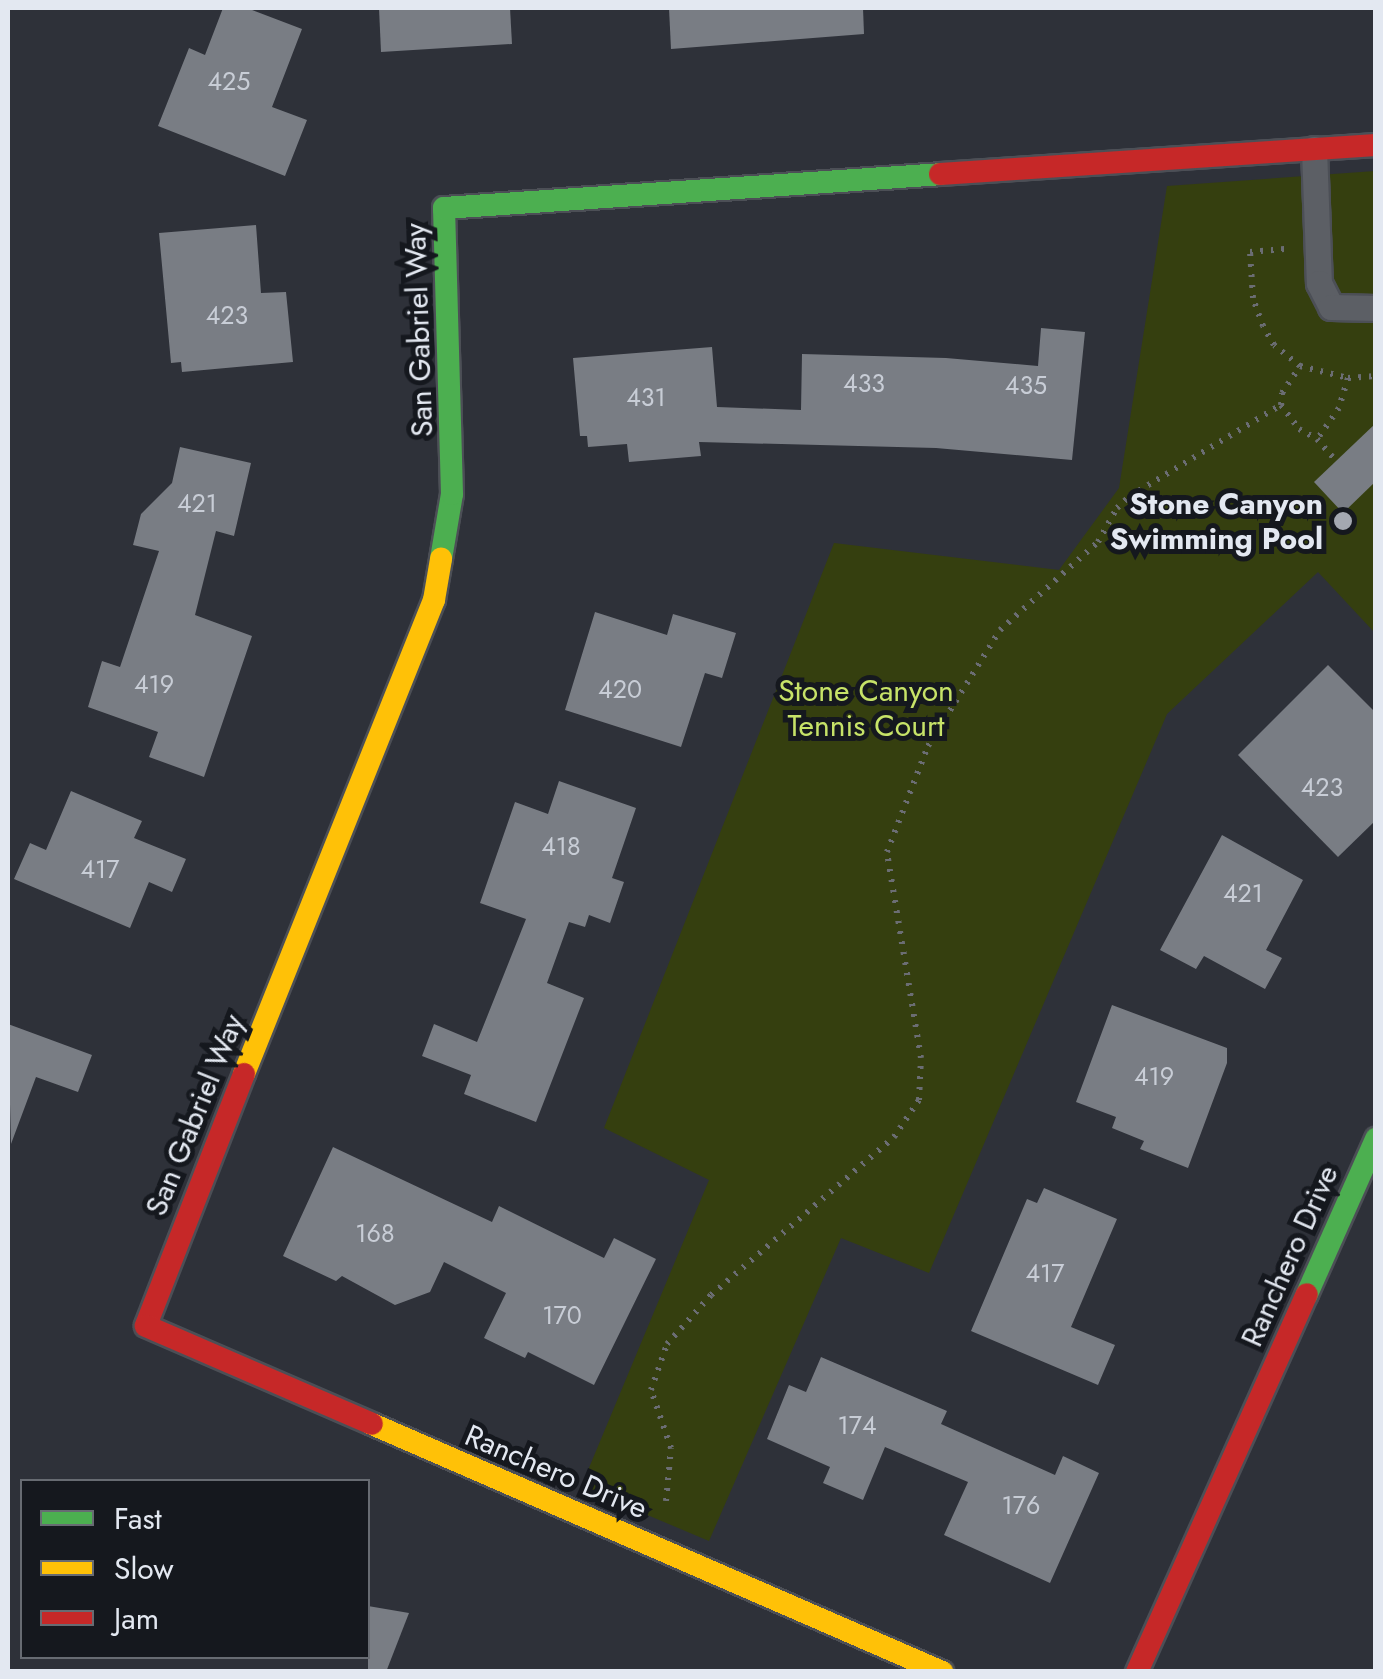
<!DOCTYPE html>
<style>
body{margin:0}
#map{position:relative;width:1383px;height:1679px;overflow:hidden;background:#2e3139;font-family:Jost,sans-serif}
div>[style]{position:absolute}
.green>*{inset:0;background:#353f0f}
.building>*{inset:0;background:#797d84}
.path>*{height:6px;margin-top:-3px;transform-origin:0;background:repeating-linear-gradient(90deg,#6b6d73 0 2.5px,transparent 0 10.5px)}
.roads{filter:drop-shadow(2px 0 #4c4f56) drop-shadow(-2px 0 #4c4f56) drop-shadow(0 2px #4c4f56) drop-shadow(0 -2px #4c4f56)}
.lane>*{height:25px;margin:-12.5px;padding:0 12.5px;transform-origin:12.5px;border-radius:12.5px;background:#5c5f65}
.fast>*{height:22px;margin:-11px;padding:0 11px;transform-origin:11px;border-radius:11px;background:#4caf50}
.slow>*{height:22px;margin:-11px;padding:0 11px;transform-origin:11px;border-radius:11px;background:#ffc107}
.jam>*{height:22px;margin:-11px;padding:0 11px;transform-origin:11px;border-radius:11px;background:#c62828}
.dots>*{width:28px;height:28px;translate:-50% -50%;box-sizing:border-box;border:5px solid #15181e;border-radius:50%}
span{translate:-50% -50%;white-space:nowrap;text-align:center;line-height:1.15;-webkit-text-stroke:10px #15181e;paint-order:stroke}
.number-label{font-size:25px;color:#c8cdd6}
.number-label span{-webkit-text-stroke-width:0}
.street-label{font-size:30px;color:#e3e8f1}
.poi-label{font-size:30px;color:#e3e8f1;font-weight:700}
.right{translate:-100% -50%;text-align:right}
.park-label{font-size:30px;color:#c7e368}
.frame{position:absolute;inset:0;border:10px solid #e3e8f1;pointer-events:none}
.legend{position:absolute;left:20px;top:1479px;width:350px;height:180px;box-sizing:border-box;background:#15181e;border:2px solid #676b72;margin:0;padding:12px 18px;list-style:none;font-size:30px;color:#e3e8f1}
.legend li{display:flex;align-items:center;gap:20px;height:50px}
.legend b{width:50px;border:2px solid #676b72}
</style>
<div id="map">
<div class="green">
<div style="clip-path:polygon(1375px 171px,1375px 633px,1318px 572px,1167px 714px,929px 1273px,841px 1238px,709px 1541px,581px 1487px,709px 1180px,604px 1128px,834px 543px,1059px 570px,1119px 488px,1167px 186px)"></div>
</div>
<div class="building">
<div style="clip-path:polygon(223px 8px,247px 8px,302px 29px,272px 107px,307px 120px,285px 176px,158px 126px,189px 48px,205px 55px)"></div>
<div style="clip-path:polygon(379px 8px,510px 8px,512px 44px,381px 52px)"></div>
<div style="clip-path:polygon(669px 8px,863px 8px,864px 34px,671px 49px)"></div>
<div style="clip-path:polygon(256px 225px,261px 293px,286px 292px,293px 362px,182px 372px,181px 362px,171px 363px,159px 233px)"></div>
<div style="clip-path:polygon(1041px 328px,1085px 332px,1072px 460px,936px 448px,699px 442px,701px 456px,629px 462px,627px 444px,588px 447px,587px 436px,580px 436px,573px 358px,712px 347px,717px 407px,801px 410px,802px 354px,946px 358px,1038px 366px)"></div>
<div style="clip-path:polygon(1376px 423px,1376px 481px,1343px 513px,1314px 482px)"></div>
<div style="clip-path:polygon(180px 447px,251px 463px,234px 536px,216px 531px,195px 615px,252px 636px,204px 777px,149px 757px,158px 732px,88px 707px,102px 661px,120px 667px,159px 551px,133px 545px,141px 514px,172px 483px)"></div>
<div style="clip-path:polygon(595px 612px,667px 635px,673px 614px,736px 633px,722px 678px,705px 673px,681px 747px,565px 710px)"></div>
<div style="clip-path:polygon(1328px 665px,1376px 713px,1376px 820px,1338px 857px,1238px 755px)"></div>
<div style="clip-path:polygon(559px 781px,636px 808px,612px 878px,624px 882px,610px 923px,589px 915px,585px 927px,569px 922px,547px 983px,584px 998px,536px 1122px,464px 1094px,471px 1075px,422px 1056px,434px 1024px,477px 1042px,526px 919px,480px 903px,515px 802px,548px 814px)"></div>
<div style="clip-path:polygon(71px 791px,142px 821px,134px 838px,186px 859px,172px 892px,149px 882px,130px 928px,14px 879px,30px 843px,46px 850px)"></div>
<div style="clip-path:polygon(1222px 835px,1303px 880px,1266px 950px,1282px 958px,1265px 989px,1204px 956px,1196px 969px,1160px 950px)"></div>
<div style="clip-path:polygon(1112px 1005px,1227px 1048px,1227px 1063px,1188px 1168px,1140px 1149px,1144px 1141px,1112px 1128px,1116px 1117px,1076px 1102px)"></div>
<div style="clip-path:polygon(8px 1024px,92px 1055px,78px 1092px,36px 1077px,11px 1144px)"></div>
<div style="clip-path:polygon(333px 1147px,492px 1222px,499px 1206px,604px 1258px,614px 1238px,656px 1259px,594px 1385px,528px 1352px,525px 1358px,484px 1338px,506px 1293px,444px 1262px,430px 1292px,395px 1305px,342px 1276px,336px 1281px,283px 1256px)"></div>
<div style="clip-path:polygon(1044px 1188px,1117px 1219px,1071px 1327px,1115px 1345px,1098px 1385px,971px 1331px,1027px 1199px,1037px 1203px)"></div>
<div style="clip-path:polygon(821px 1357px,947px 1411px,941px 1424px,1055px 1475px,1063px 1456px,1099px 1473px,1050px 1583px,944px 1535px,968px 1482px,885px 1447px,863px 1500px,823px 1483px,830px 1467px,767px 1439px,789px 1385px,806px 1392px)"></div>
<div style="clip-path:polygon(368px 1606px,409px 1613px,386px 1672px,368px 1672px)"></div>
</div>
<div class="path">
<div style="left:1300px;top:366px;width:49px;rotate:14deg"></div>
<div style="left:1348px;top:378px;width:31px;rotate:107deg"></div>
<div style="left:1339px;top:408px;width:38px;rotate:125deg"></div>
<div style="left:1348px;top:378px;width:28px;rotate:-4deg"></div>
<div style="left:1281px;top:405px;width:12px;rotate:-85deg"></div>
<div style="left:1282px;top:393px;width:32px;rotate:-56deg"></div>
<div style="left:1300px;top:366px;width:33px;rotate:-141deg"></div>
<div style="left:1274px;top:345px;width:22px;rotate:-120deg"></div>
<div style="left:1263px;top:326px;width:30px;rotate:-110deg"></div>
<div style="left:1253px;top:298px;width:46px;rotate:-93.7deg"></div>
<div style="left:1250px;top:252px;width:37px;rotate:-5deg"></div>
<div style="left:666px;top:1501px;width:53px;rotate:-84.6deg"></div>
<div style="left:671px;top:1448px;width:61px;rotate:-109deg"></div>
<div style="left:651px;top:1390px;width:49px;rotate:-70.8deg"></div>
<div style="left:667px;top:1344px;width:66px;rotate:-48.1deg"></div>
<div style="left:711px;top:1295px;width:242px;rotate:-40.8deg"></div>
<div style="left:894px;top:1137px;width:45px;rotate:-56deg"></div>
<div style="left:919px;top:1100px;width:42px;rotate:-87.3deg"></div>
<div style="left:921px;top:1058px;width:209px;rotate:-99.4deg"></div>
<div style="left:887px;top:852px;width:114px;rotate:-68.9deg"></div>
<div style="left:928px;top:746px;width:137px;rotate:-58.2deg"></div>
<div style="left:1000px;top:630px;width:132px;rotate:-41.9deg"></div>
<div style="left:1098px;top:542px;width:39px;rotate:-61deg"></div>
<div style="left:1117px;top:508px;width:18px;rotate:-43deg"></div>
<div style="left:1130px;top:496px;width:176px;rotate:-31.1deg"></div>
<div style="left:1281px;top:405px;width:30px;rotate:53deg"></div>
<div style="left:1299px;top:429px;width:21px;rotate:29deg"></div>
<div style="left:1317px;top:439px;width:29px;rotate:49deg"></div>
</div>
<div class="roads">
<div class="lane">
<div style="left:1314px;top:149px;width:134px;rotate:87.9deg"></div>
<div style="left:1319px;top:283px;width:27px;rotate:63deg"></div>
<div style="left:1331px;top:307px;width:45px;rotate:1.3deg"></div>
</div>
<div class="fast">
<div style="left:441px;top:559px;width:66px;rotate:-80.4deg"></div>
<div style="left:452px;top:494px;width:286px;rotate:-91.6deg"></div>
<div style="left:444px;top:208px;width:497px;rotate:-3.9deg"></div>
<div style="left:1307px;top:1294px;width:170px;rotate:-66deg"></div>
</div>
<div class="slow">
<div style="left:244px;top:1074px;width:511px;rotate:-68.16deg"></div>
<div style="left:434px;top:600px;width:42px;rotate:-80.3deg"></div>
<div style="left:372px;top:1424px;width:622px;rotate:23.51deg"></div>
</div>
<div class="jam">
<div style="left:940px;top:174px;width:437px;rotate:-3.8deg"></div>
<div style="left:244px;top:1074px;width:270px;rotate:111.3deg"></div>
<div style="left:146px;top:1326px;width:246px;rotate:23.4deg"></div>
<div style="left:1137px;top:1672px;width:414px;rotate:-65.8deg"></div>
</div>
</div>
<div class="dots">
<div style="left:1343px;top:521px;background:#a4a8b1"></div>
</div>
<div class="number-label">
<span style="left:229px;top:81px">425</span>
<span style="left:227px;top:315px">423</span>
<span style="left:864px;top:383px">433</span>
<span style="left:1026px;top:385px">435</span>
<span style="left:646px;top:397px">431</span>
<span style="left:197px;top:503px">421</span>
<span style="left:154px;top:684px">419</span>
<span style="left:620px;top:689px">420</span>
<span style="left:1322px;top:787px">423</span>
<span style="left:561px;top:846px">418</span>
<span style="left:100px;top:869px">417</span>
<span style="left:1243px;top:893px">421</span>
<span style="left:1154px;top:1076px">419</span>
<span style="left:375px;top:1233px">168</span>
<span style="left:1045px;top:1273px">417</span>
<span style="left:562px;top:1315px">170</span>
<span style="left:857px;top:1425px">174</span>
<span style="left:1021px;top:1505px">176</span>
</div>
<div class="street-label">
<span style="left:419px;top:330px;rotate:-92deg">San Gabriel Way</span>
<span style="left:195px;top:1115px;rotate:-68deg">San Gabriel Way</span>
<span style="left:1290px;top:1256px;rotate:-66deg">Ranchero Drive</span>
<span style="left:556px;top:1472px;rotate:23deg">Ranchero Drive</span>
</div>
<div class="poi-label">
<span class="right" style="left:1323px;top:521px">Stone Canyon<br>Swimming Pool</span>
</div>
<div class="park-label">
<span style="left:866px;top:708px">Stone Canyon<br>Tennis Court</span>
</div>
<div class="frame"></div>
<ul class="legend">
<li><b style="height:12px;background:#4caf50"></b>Fast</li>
<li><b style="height:12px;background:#ffc107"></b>Slow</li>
<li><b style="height:12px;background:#c62828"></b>Jam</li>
</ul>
</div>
